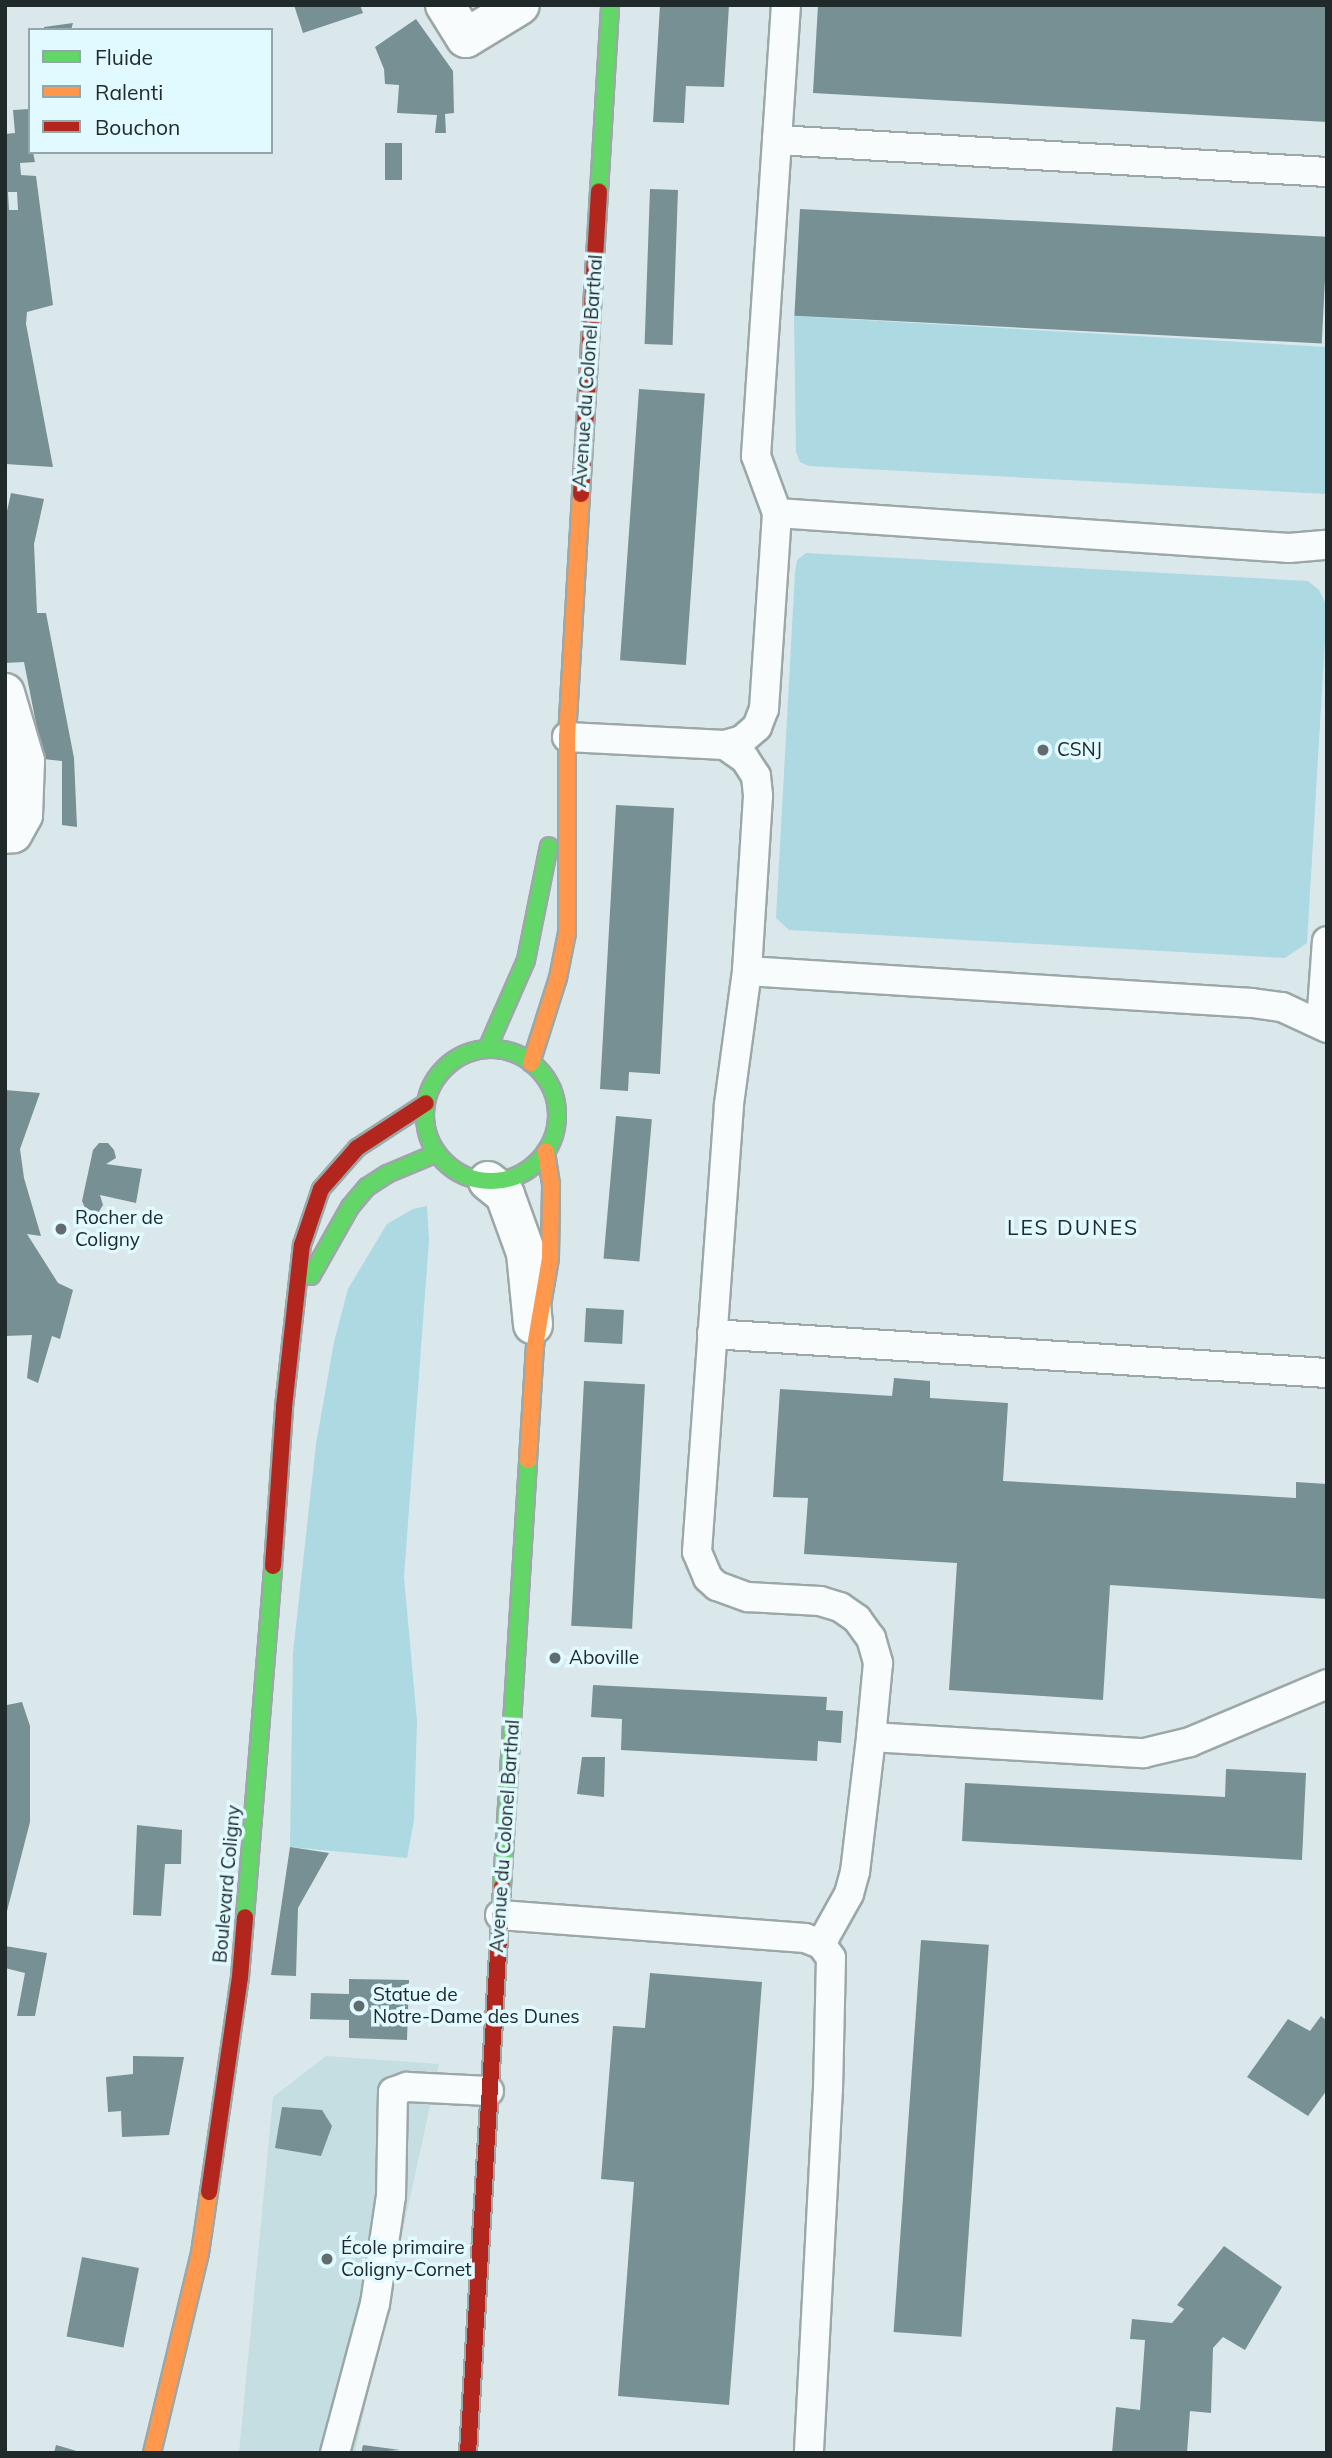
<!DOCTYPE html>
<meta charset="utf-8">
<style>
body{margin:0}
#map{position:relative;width:1332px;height:2458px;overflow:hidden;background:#dae8eb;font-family:Mulish,sans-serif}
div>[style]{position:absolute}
.built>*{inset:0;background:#c5dee2}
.green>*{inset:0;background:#acd9e2}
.building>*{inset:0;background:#779094;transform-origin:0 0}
.roads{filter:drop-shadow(2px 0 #9ca7a8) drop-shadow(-2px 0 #9ca7a8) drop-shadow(0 2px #9ca7a8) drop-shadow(0 -2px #9ca7a8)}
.lane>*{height:28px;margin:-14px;padding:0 14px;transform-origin:14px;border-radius:14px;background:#f9fcfc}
.street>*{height:38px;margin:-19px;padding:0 19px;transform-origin:19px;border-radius:19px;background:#f9fcfc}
.fast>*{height:16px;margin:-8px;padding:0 8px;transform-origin:8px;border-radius:8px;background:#63d668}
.fast>.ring{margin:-8px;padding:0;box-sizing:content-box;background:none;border:16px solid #63d668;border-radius:50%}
.slow>*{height:16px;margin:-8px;padding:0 8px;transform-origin:8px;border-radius:8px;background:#ff974d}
.jam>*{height:16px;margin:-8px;padding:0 8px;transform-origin:8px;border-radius:8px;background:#b3261e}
.dots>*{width:19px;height:19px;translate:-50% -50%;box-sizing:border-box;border:4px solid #e0faff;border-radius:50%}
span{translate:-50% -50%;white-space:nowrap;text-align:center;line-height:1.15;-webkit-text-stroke:7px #e0faff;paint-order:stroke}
.street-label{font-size:19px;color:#202a2b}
.poi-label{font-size:19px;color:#202a2b}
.left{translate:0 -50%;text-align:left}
.neighbourhood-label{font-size:21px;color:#202a2b;letter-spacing:2px}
.frame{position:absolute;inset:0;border:7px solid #202a2b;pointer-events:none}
.legend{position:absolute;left:28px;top:28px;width:245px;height:126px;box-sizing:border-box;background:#e0faff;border:2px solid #93a7aa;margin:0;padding:9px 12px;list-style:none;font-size:21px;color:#202a2b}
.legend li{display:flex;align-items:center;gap:14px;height:35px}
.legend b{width:35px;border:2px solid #93a7aa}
</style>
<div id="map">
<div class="built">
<div style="clip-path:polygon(326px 2056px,439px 2064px,355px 2453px,239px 2453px,273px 2097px)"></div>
</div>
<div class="green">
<div style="clip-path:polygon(794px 316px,1327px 347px,1327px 494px,809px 466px,800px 462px,796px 452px)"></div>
<div style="clip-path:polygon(806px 553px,1308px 581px,1319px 590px,1327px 606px,1307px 943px,1285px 958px,789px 930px,776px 918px,795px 573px,797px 560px)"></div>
<div style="clip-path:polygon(427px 1206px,429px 1240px,404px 1577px,417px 1721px,414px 1820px,407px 1858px,290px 1847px,293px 1653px,316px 1444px,334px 1342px,348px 1289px,387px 1224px,413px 1209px)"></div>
</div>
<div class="building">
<div style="clip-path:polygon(294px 5px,360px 5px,363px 13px,303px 33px)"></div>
<div style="clip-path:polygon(660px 5px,729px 5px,724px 87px,686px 86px,684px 123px,653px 122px)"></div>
<div style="clip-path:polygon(818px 5px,1327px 5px,1327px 122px,813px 93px)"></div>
<div style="clip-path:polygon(416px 19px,453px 71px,454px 113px,445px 114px,446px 133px,435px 133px,437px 115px,397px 113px,399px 85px,385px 84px,384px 69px,375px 47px)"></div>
<div style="clip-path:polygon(73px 23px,71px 30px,44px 30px,44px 27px)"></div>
<div style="clip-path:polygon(evenodd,30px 109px,30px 152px,33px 152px,35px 162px,20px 163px,21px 175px,36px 176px,53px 305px,27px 312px,26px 324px,53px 467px,5px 464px,5px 134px,15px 133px,13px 110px,30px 109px,8px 192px,17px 192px,18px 210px,9px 210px,8px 192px)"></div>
<div style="left:385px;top:143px;width:17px;height:37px"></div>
<div style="left:650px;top:189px;width:28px;height:155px;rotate:2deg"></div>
<div style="left:800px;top:209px;width:528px;height:107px;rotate:3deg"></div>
<div style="left:639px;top:389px;width:66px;height:272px;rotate:4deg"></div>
<div style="clip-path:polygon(11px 493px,44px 499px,34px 544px,37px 613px,46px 613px,74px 758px,77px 827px,62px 825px,62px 761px,43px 759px,24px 662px,5px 663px,5px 520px)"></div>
<div style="clip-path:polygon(616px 805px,674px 808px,660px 1074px,629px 1072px,628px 1091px,600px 1089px)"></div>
<div style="clip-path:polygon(5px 1090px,40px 1093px,20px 1149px,24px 1178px,41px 1236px,27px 1234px,58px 1283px,73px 1290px,60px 1339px,52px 1336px,38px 1383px,27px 1378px,32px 1335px,5px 1336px)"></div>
<div style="left:616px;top:1116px;width:36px;height:143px;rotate:5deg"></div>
<div style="clip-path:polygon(99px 1143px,108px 1143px,114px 1150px,116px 1158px,106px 1164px,142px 1169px,136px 1203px,100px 1195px,103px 1205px,98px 1213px,85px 1208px,82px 1201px,93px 1150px)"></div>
<div style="left:586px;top:1308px;width:38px;height:34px;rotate:3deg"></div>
<div style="clip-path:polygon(894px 1378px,930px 1381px,930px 1398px,1008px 1403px,1003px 1481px,1296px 1498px,1296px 1482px,1327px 1484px,1327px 1599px,1110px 1585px,1103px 1700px,949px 1690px,957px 1563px,804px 1554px,808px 1498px,773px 1497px,780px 1389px,892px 1396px)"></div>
<div style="left:584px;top:1381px;width:61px;height:245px;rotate:3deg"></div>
<div style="clip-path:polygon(593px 1685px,827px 1697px,826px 1710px,843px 1711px,841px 1743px,818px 1741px,817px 1761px,621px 1750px,622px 1719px,591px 1717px)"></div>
<div style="clip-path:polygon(22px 1702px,30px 1726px,30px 1822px,6px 1915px,7px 1705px)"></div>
<div style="clip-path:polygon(582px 1757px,605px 1757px,604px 1797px,577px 1794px)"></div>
<div style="clip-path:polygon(1226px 1769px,1306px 1773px,1302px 1860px,962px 1841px,965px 1783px,1225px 1797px)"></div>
<div style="clip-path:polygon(137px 1825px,182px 1830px,181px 1864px,165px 1864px,161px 1916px,133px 1915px)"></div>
<div style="clip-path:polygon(290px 1847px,329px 1853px,298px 1908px,296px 1976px,271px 1975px)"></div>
<div style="left:921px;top:1940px;width:68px;height:393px;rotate:4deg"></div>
<div style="clip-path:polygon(5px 1946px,47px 1953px,35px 2016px,17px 2016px,25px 1973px,5px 1968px)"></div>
<div style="clip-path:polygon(650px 1973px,762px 1982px,729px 2405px,618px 2396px,634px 2182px,601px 2179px,613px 2026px,645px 2028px)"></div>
<div style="clip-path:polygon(349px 1979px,409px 1980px,407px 2040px,349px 2038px,349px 2020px,310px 2019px,311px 1993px,349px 1994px)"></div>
<div style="clip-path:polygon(1321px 2016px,1327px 2021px,1327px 2090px,1308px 2116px,1247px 2077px,1288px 2019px,1310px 2031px)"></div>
<div style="clip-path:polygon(133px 2056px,184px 2057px,169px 2135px,122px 2137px,121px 2111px,108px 2112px,106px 2077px,133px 2074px)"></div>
<div style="clip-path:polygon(282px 2107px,322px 2110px,332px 2126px,321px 2156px,275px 2148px)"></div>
<div style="clip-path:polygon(1224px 2246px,1282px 2287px,1245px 2350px,1223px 2337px,1213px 2348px,1211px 2413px,1190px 2411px,1187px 2453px,1112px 2453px,1116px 2407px,1140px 2410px,1145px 2340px,1130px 2339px,1132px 2319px,1172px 2323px,1184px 2309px,1177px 2305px)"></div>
<div style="left:82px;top:2257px;width:58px;height:81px;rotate:11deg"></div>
<div style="clip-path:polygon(56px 2445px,80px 2452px,80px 2453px,54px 2453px)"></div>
<div style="clip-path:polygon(363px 2445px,400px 2450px,361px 2453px)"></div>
</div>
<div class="roads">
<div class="lane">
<div style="left:777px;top:140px;width:551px;rotate:3.33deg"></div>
<div style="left:777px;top:513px;width:513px;rotate:3.91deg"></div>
<div style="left:1289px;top:548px;width:38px;rotate:-5deg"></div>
<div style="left:567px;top:737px;width:158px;rotate:2.9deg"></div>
<div style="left:725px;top:745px;width:18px;rotate:-16deg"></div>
<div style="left:742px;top:740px;width:20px;rotate:-41deg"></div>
<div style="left:757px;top:727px;width:19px;rotate:-69deg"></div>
<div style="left:764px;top:709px;width:196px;rotate:-86.2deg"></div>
<div style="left:777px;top:513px;width:61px;rotate:-110.2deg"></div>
<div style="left:756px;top:456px;width:452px;rotate:-86.2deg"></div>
<div style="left:725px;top:745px;width:24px;rotate:35deg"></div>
<div style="left:745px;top:759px;width:20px;rotate:57deg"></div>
<div style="left:756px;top:776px;width:20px;rotate:84deg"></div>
<div style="left:758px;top:796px;width:175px;rotate:93.6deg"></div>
<div style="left:747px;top:971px;width:135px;rotate:97.7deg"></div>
<div style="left:729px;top:1105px;width:448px;rotate:94.1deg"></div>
<div style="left:697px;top:1552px;width:28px;rotate:67deg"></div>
<div style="left:708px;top:1578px;width:12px;rotate:42deg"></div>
<div style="left:717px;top:1586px;width:33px;rotate:20deg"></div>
<div style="left:748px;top:1597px;width:72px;rotate:3.2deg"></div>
<div style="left:820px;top:1601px;width:21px;rotate:17deg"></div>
<div style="left:840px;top:1607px;width:21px;rotate:35deg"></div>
<div style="left:857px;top:1619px;width:24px;rotate:54deg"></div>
<div style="left:871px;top:1638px;width:26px;rotate:74deg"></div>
<div style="left:878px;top:1663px;width:74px;rotate:95.4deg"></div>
<div style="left:871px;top:1737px;width:273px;rotate:3.4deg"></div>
<div style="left:1144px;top:1753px;width:47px;rotate:-13.4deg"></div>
<div style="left:1190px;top:1742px;width:149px;rotate:-22.9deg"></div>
<div style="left:747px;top:971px;width:506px;rotate:3.63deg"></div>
<div style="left:1252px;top:1003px;width:30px;rotate:8deg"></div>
<div style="left:1282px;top:1007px;width:50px;rotate:25deg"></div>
<div style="left:1321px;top:1024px;width:83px;rotate:-85.9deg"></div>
<div style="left:712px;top:1334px;width:616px;rotate:3.63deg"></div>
<div style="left:500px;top:1915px;width:306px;rotate:4.3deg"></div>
<div style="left:805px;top:1938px;width:17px;rotate:21deg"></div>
<div style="left:821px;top:1944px;width:17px;rotate:54deg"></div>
<div style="left:831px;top:1958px;width:130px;rotate:91.3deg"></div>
<div style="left:828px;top:2088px;width:365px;rotate:93deg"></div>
<div style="left:821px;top:1944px;width:57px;rotate:-60.8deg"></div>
<div style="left:849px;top:1894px;width:23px;rotate:-75deg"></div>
<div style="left:855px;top:1872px;width:136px;rotate:-83.2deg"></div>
<div style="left:335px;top:2453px;width:154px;rotate:-75deg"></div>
<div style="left:375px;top:2304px;width:109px;rotate:-81.6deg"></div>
<div style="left:391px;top:2196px;width:104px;rotate:-88.9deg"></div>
<div style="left:393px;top:2092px;width:15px;rotate:-20deg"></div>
<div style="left:407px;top:2087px;width:82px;rotate:2.8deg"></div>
</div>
<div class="street">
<div style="left:445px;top:5px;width:39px;rotate:58deg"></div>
<div style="left:466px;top:38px;width:63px;rotate:-31.4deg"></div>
<div style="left:5px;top:693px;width:71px;rotate:73.6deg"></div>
<div style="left:25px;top:761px;width:54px;rotate:92.1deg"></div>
<div style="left:23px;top:815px;width:21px;rotate:119deg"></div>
<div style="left:13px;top:833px;width:8px;rotate:173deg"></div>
<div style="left:488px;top:1181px;width:22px;rotate:39deg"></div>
<div style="left:505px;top:1195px;width:62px;rotate:70.1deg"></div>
<div style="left:526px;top:1253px;width:72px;rotate:84.4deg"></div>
</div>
<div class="fast">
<div style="left:599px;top:192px;width:187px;rotate:-86.6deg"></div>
<div style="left:487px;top:1049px;width:97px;rotate:-66.3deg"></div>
<div style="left:526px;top:960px;width:116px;rotate:-78.6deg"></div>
<div class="ring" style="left:425px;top:1049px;width:116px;height:116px"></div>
<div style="left:311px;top:1276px;width:79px;rotate:-60.5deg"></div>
<div style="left:350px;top:1207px;width:26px;rotate:-50deg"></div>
<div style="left:367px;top:1187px;width:24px;rotate:-33deg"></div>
<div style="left:387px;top:1174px;width:54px;rotate:-22.8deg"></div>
<div style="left:502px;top:1887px;width:428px;rotate:-86.5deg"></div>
<div style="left:245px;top:1917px;width:352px;rotate:-85.4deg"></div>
</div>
<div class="slow">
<div style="left:531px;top:1063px;width:89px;rotate:-72.4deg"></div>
<div style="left:558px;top:978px;width:46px;rotate:-78.7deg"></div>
<div style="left:567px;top:933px;width:196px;rotate:-90deg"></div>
<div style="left:567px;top:737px;width:243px;rotate:-86.7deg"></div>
<div style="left:528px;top:1460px;width:114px;rotate:-86.5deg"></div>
<div style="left:535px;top:1346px;width:89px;rotate:-80.3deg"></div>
<div style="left:550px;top:1258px;width:74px;rotate:-89.2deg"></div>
<div style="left:551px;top:1184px;width:33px;rotate:-99deg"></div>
<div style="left:152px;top:2453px;width:206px;rotate:-76.5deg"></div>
<div style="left:200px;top:2253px;width:62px;rotate:-81.6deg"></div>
</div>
<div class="jam">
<div style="left:581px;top:494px;width:303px;rotate:-86.6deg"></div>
<div style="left:273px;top:1566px;width:159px;rotate:-86deg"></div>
<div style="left:284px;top:1407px;width:163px;rotate:-83.7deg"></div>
<div style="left:302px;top:1245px;width:59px;rotate:-71.3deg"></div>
<div style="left:321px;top:1189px;width:55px;rotate:-48.7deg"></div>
<div style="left:357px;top:1148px;width:82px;rotate:-33.1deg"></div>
<div style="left:209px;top:2192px;width:217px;rotate:-81.8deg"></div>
<div style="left:240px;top:1977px;width:60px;rotate:-85.2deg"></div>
<div style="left:468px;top:2453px;width:567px;rotate:-86.56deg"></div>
</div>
</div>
<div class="dots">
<div style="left:1043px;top:750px;background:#616c6e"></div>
<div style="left:61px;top:1229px;background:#616c6e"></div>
<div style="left:555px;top:1658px;background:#616c6e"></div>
<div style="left:359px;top:2006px;background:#616c6e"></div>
<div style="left:327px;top:2259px;background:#616c6e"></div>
</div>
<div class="street-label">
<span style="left:588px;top:371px;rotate:-86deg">Avenue du Colonel Barthal</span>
<span style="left:505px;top:1836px;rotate:-86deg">Avenue du Colonel Barthal</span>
<span style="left:227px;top:1884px;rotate:-85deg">Boulevard Coligny</span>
</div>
<div class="poi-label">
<span class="left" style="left:1057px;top:750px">CSNJ</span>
<span class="left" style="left:75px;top:1229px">Rocher de<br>Coligny</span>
<span class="left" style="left:569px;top:1658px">Aboville</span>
<span class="left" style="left:373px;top:2006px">Statue de<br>Notre-Dame des Dunes</span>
<span class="left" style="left:341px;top:2259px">École primaire<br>Coligny-Cornet</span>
</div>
<div class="neighbourhood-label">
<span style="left:1073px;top:1227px">LES DUNES</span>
</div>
<div class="frame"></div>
<ul class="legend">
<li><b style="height:9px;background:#63d668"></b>Fluide</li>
<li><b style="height:9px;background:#ff974d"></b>Ralenti</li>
<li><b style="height:9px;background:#b3261e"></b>Bouchon</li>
</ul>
</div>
